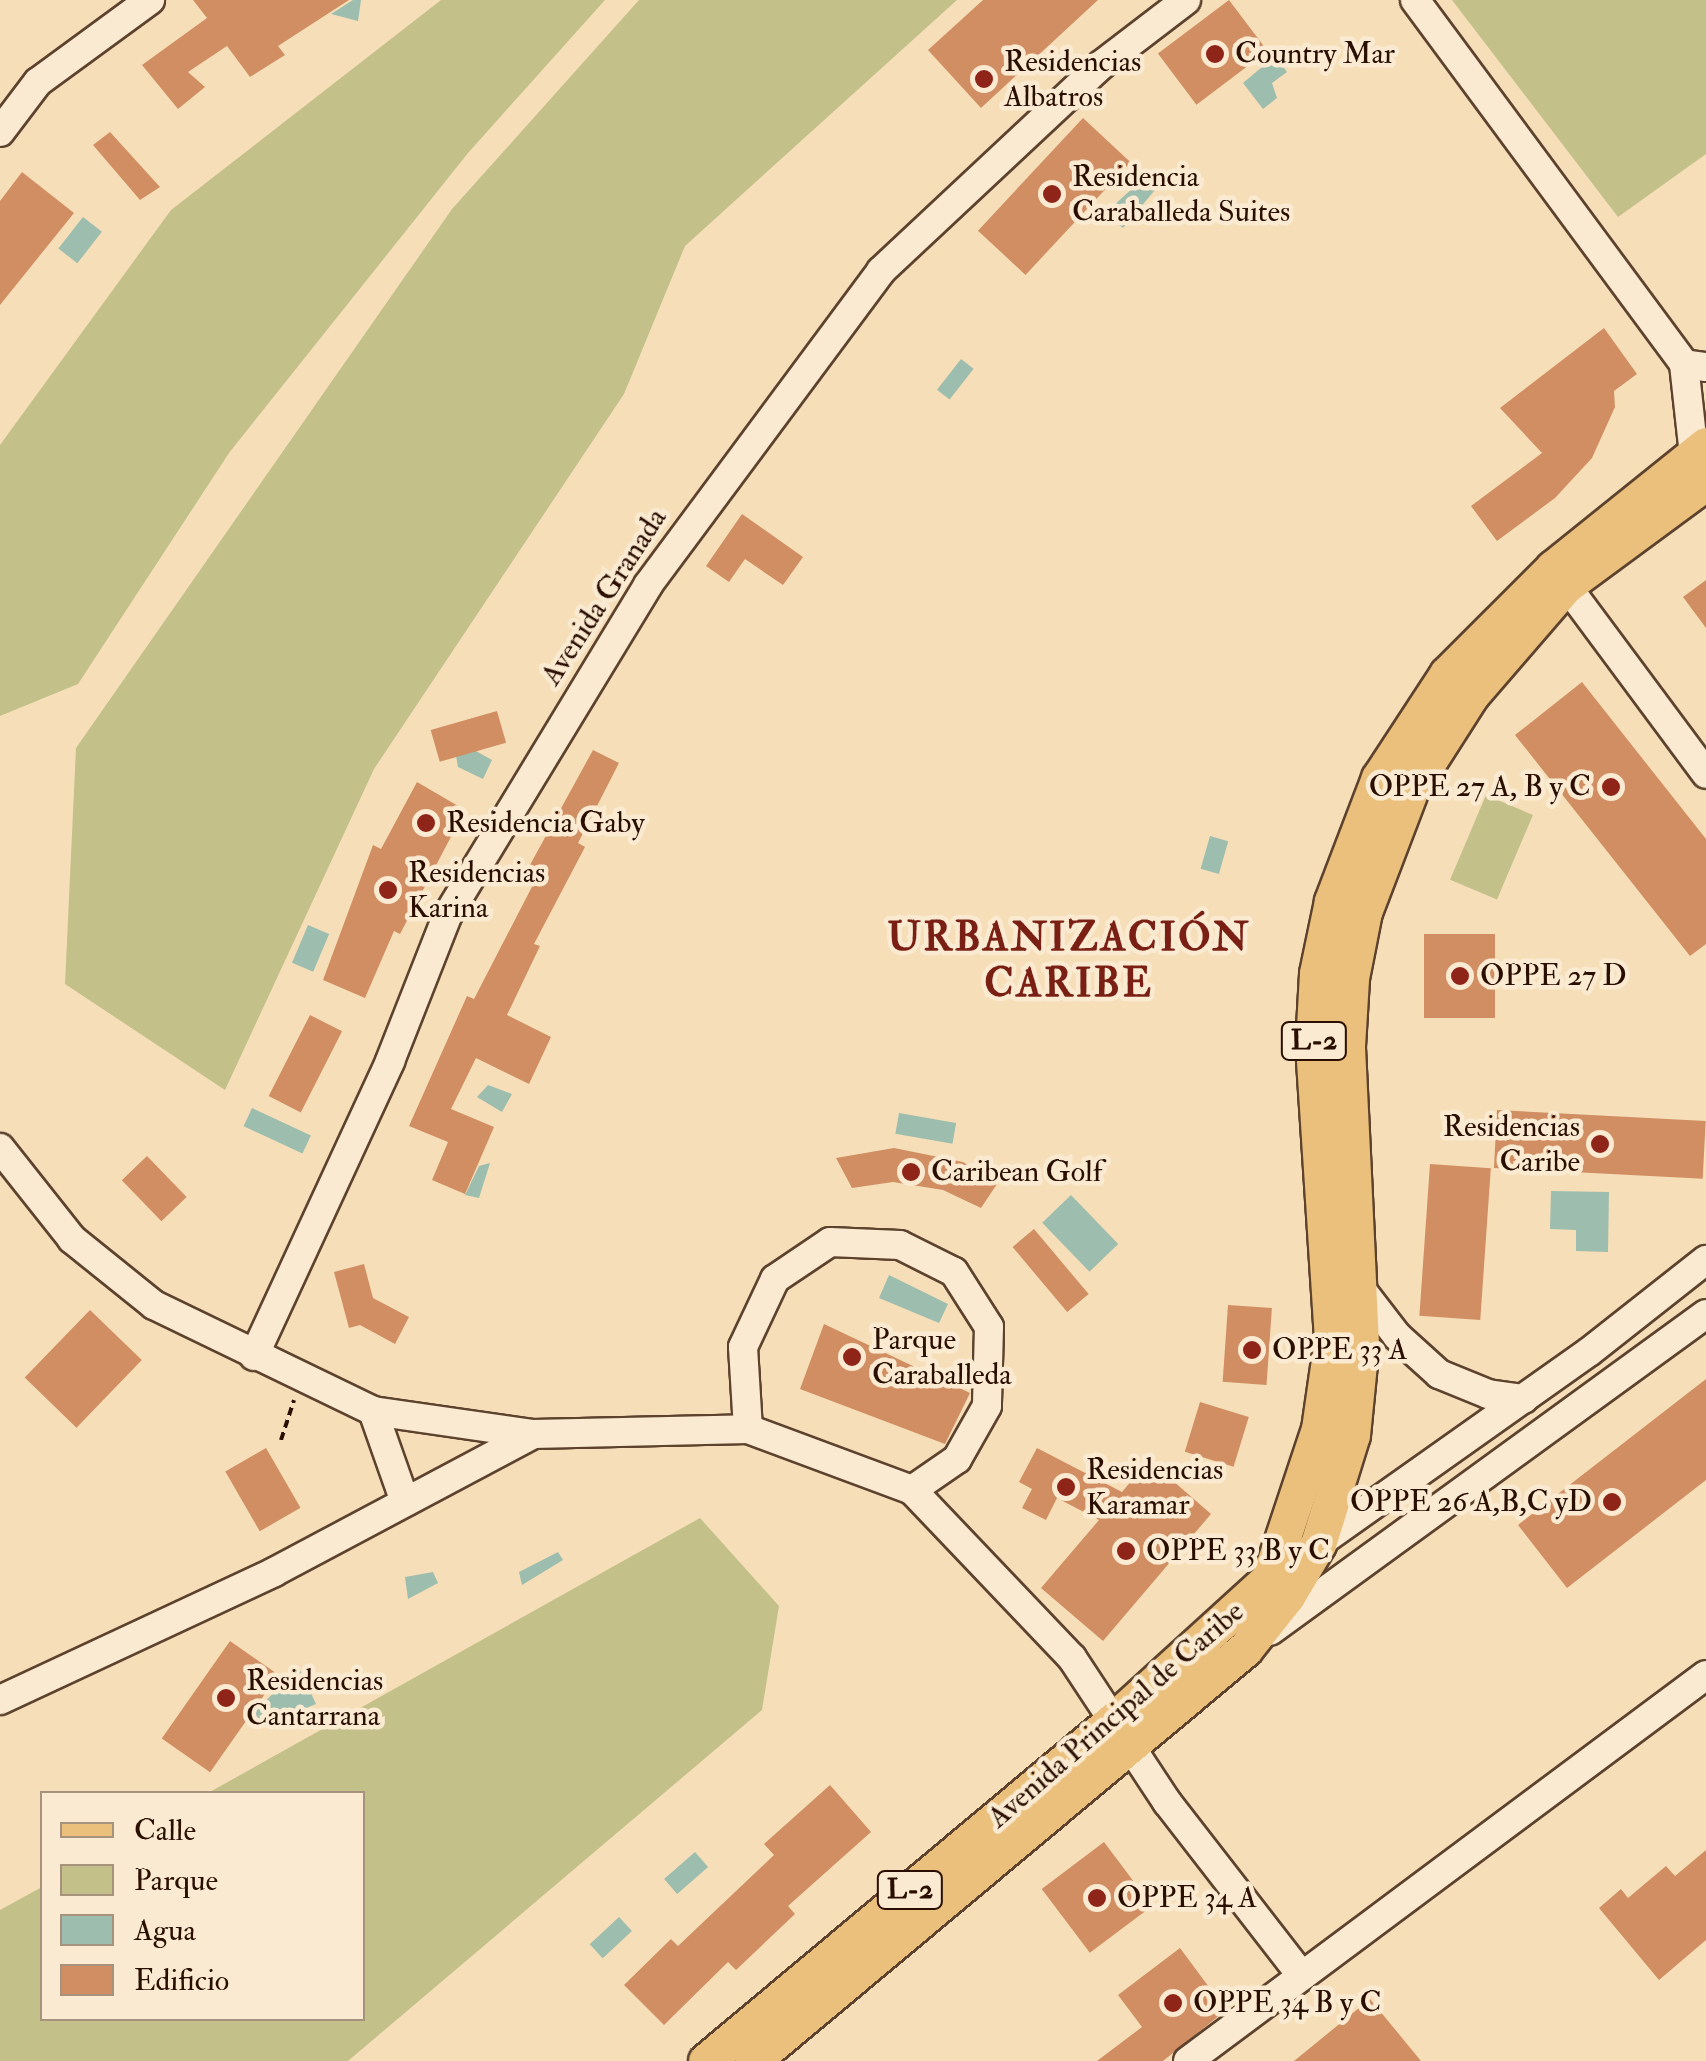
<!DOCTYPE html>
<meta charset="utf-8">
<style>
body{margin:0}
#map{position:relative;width:1706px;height:2061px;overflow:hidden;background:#f6dfb8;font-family:"IM FELL Double Pica",serif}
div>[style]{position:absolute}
.green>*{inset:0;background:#c3c08a;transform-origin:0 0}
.water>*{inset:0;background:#9dbdae;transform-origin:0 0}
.building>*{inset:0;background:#d08e62;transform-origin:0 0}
.path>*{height:4px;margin-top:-2px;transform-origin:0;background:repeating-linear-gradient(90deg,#2a0e00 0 8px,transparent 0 13px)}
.roads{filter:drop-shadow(2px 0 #5d422e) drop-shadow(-2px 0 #5d422e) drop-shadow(0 2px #5d422e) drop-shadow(0 -2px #5d422e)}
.minor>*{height:28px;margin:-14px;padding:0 14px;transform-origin:14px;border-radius:14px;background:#f9ead1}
.major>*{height:35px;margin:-17.5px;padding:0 17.5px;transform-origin:17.5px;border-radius:17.5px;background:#ebc07c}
.dots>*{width:28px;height:28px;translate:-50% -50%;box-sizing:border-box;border:5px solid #f9ead1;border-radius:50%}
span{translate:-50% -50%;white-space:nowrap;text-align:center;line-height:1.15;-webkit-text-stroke:9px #f9ead1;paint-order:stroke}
.shield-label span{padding:2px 8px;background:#f9ead1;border:2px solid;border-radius:8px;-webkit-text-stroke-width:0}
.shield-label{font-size:28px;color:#2a0e00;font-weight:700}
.poi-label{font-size:30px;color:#2a0e00}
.left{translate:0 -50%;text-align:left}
.right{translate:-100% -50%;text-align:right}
.street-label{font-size:30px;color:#2a0e00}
.district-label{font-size:40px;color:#7a1f14;font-weight:700;letter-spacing:2.5px}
.legend{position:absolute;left:40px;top:1791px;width:325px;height:230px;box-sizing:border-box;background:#f9ead1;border:2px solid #a6927d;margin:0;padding:12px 18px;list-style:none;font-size:30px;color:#2a0e00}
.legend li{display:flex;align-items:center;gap:20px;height:50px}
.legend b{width:50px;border:2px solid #a6927d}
</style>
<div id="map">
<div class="green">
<div style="clip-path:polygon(441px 0,605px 0,468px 153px,229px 453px,78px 684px,0 716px,0 445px,171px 210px)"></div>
<div style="clip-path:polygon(639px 0,957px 0,685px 246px,624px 394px,374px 769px,225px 1090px,65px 984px,76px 748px,452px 209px)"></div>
<div style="clip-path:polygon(1452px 0,1706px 0,1706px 154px,1618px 217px)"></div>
<div style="left:1486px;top:795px;width:51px;height:92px;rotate:23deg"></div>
<div style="clip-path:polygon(700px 1518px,779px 1606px,762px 1710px,348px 2061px,0 2061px,0 1910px,42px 1887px,42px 2018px,362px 2018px,362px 1794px,208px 1793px)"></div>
</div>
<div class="water">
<div style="clip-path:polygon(353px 0,361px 0,358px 21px,331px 14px)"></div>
<div style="clip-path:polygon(1275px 56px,1287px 72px,1272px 83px,1277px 98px,1263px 109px,1243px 83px)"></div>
<div style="clip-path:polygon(1143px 179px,1155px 190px,1123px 228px,1104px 214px)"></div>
<div style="left:83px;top:217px;width:24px;height:40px;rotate:38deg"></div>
<div style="left:961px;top:359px;width:16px;height:39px;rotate:38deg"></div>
<div style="clip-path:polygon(474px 750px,492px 760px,483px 779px,458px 767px,456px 756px)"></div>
<div style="left:1210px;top:836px;width:19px;height:34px;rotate:16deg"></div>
<div style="left:308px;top:925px;width:23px;height:41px;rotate:23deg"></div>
<div style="clip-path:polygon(488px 1085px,512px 1094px,502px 1112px,477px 1097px)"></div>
<div style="left:252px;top:1108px;width:65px;height:20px;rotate:25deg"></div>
<div style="left:899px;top:1113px;width:58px;height:21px;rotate:10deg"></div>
<div style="clip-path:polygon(490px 1163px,479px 1198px,465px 1195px,479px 1166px)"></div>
<div style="clip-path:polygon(1551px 1191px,1609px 1192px,1608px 1252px,1576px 1251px,1576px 1230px,1550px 1229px)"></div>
<div style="left:1071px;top:1195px;width:68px;height:40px;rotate:46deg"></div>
<div style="clip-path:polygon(889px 1275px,948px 1304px,939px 1323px,879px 1298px)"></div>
<div style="clip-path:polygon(558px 1552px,563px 1560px,522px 1585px,519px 1572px)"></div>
<div style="clip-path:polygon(433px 1572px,438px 1583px,408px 1599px,405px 1577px)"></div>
<div style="clip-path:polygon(299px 1668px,316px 1704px,258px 1728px,246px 1720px)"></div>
<div style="left:695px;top:1852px;width:20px;height:41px;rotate:49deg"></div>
<div style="left:619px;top:1917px;width:19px;height:40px;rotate:47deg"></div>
</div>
<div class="building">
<div style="clip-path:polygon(193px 0,349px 0,278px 46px,285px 55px,250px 77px,227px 46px,188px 72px,205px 87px,178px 109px,142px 65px,207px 18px)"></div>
<div style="clip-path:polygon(983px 0,1098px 0,981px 108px,928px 50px)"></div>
<div style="left:1229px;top:0;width:64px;height:89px;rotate:53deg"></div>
<div style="left:1083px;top:118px;width:65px;height:154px;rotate:43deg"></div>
<div style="clip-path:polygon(110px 132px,160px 187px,140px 200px,93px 145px)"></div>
<div style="clip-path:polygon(22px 172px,74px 213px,0 305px,0 201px)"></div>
<div style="clip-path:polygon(1604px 328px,1637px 374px,1614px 391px,1615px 407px,1592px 458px,1555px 498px,1497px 541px,1471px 506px,1542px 453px,1500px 408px)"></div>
<div style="clip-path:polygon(742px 514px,803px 557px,783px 585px,745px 559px,729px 582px,706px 566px)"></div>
<div style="clip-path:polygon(1706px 580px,1706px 628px,1683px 597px)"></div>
<div style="clip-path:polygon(1582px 682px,1706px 839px,1706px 944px,1690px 956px,1515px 735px)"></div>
<div style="left:497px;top:711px;width:33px;height:69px;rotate:74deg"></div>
<div style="clip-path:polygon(593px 750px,619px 763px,578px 843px,585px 847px,534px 944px,540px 946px,507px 1015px,551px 1037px,529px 1084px,476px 1058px,451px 1109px,494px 1127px,465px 1194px,432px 1180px,448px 1142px,409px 1126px,467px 996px,474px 999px,536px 879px,525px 874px)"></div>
<div style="clip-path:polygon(417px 782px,465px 810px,400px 934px,394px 931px,365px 998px,323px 980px,373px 845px,381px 849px)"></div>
<div style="left:1424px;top:934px;width:71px;height:84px"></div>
<div style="left:310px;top:1015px;width:36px;height:91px;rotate:27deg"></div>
<div style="left:1497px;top:1110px;width:209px;height:58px;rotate:3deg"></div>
<div style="clip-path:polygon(894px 1148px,963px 1162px,997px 1184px,981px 1208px,943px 1190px,893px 1182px,852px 1188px,836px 1158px)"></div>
<div style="left:147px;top:1156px;width:57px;height:35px;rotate:46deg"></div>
<div style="left:1430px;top:1164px;width:61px;height:152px;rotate:4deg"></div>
<div style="left:1034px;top:1229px;width:85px;height:28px;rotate:50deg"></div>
<div style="clip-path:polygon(364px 1264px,373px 1298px,409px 1317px,395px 1344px,360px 1325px,349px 1328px,334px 1272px)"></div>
<div style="left:1228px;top:1305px;width:44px;height:77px;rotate:4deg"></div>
<div style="left:90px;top:1310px;width:72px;height:94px;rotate:44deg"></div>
<div style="clip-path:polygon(824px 1324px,970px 1393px,945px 1444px,800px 1389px)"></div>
<div style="clip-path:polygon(1706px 1379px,1706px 1480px,1567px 1588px,1518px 1525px)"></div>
<div style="left:1200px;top:1402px;width:51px;height:52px;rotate:17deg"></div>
<div style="left:266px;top:1448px;width:69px;height:47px;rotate:60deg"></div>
<div style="clip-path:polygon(1037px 1448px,1122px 1492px,1149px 1460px,1211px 1514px,1103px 1641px,1041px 1588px,1099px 1520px,1057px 1498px,1046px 1520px,1022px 1508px,1032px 1489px,1019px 1482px)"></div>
<div style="left:230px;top:1641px;width:59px;height:119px;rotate:35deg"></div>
<div style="clip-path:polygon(830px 1785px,871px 1832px,788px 1906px,795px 1914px,736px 1970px,728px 1962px,664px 2025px,624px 1985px,671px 1939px,678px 1946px,774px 1855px,764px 1844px)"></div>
<div style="left:1104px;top:1842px;width:80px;height:78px;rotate:53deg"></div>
<div style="clip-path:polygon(1706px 1850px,1706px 1940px,1659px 1980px,1599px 1908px,1621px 1889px,1628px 1898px,1666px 1866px,1675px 1876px)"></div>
<div style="clip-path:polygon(1180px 1948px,1226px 2010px,1163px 2061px,1097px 2061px,1142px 2027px,1118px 1995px)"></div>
<div style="clip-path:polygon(1370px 1999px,1421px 2061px,1294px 2061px)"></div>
</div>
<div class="path">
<div style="left:281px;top:1440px;width:42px;rotate:-72deg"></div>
</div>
<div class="roads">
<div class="minor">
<div style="left:1415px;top:0;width:453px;rotate:53.5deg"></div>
<div style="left:0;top:132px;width:63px;rotate:-52.8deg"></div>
<div style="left:38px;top:82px;width:139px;rotate:-36.2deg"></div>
<div style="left:1694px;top:455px;width:92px;rotate:-96.3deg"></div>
<div style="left:1684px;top:364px;width:22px;rotate:8deg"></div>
<div style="left:1554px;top:569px;width:255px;rotate:53.4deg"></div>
<div style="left:0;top:1148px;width:116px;rotate:51.6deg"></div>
<div style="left:72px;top:1239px;width:105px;rotate:38.8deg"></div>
<div style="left:154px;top:1305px;width:243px;rotate:25.8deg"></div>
<div style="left:373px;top:1411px;width:162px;rotate:8.2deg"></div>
<div style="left:533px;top:1434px;width:215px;rotate:-1.3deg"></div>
<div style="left:748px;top:1429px;width:175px;rotate:20.4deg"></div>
<div style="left:912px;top:1490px;width:232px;rotate:46.4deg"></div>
<div style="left:1072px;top:1658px;width:173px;rotate:56.6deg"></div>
<div style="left:1167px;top:1802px;width:220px;rotate:52.2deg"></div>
<div style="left:1357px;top:1284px;width:66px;rotate:52.4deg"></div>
<div style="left:1397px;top:1336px;width:57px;rotate:42.1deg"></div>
<div style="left:1439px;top:1374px;width:53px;rotate:22.2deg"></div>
<div style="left:1488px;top:1394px;width:36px;rotate:8deg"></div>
<div style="left:254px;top:1356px;width:325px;rotate:-65.2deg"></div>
<div style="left:390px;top:1061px;width:156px;rotate:-68.5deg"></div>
<div style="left:447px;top:916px;width:387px;rotate:-58.7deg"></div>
<div style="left:648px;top:585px;width:391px;rotate:-53.4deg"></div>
<div style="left:881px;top:271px;width:301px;rotate:-43.1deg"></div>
<div style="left:1101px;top:65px;width:107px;rotate:-37.4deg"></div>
<div style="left:373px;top:1411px;width:96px;rotate:70.6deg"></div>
<div style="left:748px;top:1429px;width:82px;rotate:-93.5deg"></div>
<div style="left:743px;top:1347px;width:75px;rotate:-64.8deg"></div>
<div style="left:775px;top:1279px;width:66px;rotate:-33.9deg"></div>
<div style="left:830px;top:1242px;width:70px;rotate:2.5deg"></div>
<div style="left:900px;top:1245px;width:60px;rotate:26.6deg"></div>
<div style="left:954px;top:1272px;width:65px;rotate:57.5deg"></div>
<div style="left:989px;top:1327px;width:79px;rotate:91.5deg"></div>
<div style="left:987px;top:1406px;width:61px;rotate:119.5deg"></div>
<div style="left:957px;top:1459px;width:55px;rotate:145.4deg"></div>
<div style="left:1312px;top:1548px;width:339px;rotate:-35.3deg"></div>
<div style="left:1589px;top:1352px;width:149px;rotate:-38.2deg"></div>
<div style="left:1270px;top:1631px;width:539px;rotate:-36.02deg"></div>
<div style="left:0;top:1700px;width:302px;rotate:-25deg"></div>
<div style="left:274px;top:1572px;width:293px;rotate:-28deg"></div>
<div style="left:1188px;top:2061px;width:646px;rotate:-36.69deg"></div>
</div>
<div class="major">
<div style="left:706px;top:2061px;width:533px;rotate:-39.9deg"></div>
<div style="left:1115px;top:1719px;width:208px;rotate:-42.3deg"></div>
<div style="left:1269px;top:1579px;width:158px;rotate:-71.6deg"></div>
<div style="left:1319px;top:1429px;width:91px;rotate:-81.8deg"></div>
<div style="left:1332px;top:1339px;width:295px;rotate:-93.7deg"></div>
<div style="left:1313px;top:1045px;width:72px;rotate:-86.8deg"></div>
<div style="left:1317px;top:973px;width:74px;rotate:-78.2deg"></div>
<div style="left:1332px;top:901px;width:132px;rotate:-69.1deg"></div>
<div style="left:1379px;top:778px;width:124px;rotate:-56.8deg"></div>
<div style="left:1447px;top:674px;width:150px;rotate:-45deg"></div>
<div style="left:1553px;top:568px;width:196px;rotate:-38.8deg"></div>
<div style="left:752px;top:2061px;width:642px;rotate:-39.89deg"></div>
<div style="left:1245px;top:1649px;width:68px;rotate:-51.6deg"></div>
<div style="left:1287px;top:1596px;width:61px;rotate:-59.2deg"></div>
<div style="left:1318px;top:1544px;width:114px;rotate:-72.7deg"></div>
<div style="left:1352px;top:1435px;width:91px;rotate:-84.4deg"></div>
<div style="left:1361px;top:1344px;width:298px;rotate:-92.7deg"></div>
<div style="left:1347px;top:1046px;width:68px;rotate:-86.6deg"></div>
<div style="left:1351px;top:978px;width:67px;rotate:-78.9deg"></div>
<div style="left:1364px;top:912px;width:132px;rotate:-69.1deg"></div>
<div style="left:1411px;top:789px;width:112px;rotate:-57.4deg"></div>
<div style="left:1471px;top:695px;width:144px;rotate:-49.2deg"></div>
<div style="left:1565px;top:586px;width:175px;rotate:-36.4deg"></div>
</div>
</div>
<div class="dots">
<div style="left:1215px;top:54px;background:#8f2418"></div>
<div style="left:984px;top:79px;background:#8f2418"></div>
<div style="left:1052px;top:194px;background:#8f2418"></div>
<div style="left:1611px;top:787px;background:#8f2418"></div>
<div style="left:426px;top:823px;background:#8f2418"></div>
<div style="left:388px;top:890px;background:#8f2418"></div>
<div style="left:1460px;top:976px;background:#8f2418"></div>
<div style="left:1600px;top:1144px;background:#8f2418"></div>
<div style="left:911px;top:1172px;background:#8f2418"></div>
<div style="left:1252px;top:1350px;background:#8f2418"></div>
<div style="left:852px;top:1357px;background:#8f2418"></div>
<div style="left:1066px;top:1487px;background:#8f2418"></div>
<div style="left:1612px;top:1502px;background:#8f2418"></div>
<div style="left:1126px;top:1551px;background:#8f2418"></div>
<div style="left:226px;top:1698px;background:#8f2418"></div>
<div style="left:1097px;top:1898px;background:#8f2418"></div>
<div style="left:1173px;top:2003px;background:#8f2418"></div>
</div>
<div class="shield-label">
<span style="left:1314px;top:1041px">L-2</span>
<span style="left:910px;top:1890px">L-2</span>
</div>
<div class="poi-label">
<span class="left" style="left:1235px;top:54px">Country Mar</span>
<span class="left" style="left:1004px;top:79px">Residencias<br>Albatros</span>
<span class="left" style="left:1072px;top:194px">Residencia<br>Caraballeda Suites</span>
<span class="right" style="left:1591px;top:787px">OPPE 27 A, B y C</span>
<span class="left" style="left:446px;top:823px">Residencia Gaby</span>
<span class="left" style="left:408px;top:890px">Residencias<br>Karina</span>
<span class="left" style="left:1480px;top:976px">OPPE 27 D</span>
<span class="right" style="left:1580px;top:1144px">Residencias<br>Caribe</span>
<span class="left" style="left:931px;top:1172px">Caribean Golf</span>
<span class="left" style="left:872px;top:1357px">Parque<br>Caraballeda</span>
<span class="left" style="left:1272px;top:1350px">OPPE 33 A</span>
<span class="left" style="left:1086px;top:1487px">Residencias<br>Karamar</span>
<span class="right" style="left:1592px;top:1502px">OPPE 26 A,B,C yD</span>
<span class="left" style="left:1146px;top:1551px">OPPE 33 B y C</span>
<span class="left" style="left:246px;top:1698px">Residencias<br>Cantarrana</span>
<span class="left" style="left:1117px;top:1898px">OPPE 34 A</span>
<span class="left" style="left:1193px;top:2003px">OPPE 34 B y C</span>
</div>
<div class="street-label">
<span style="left:604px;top:597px;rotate:-57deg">Avenida Granada</span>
<span style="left:1116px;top:1715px;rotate:-41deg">Avenida Principal de Caribe</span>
</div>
<div class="district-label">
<span style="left:1069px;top:961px">URBANIZACIÓN<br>CARIBE</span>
</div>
<ul class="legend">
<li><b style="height:12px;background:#ebc07c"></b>Calle</li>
<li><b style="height:28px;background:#c3c08a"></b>Parque</li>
<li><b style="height:28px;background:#9dbdae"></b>Agua</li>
<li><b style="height:28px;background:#d08e62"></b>Edificio</li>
</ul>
</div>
